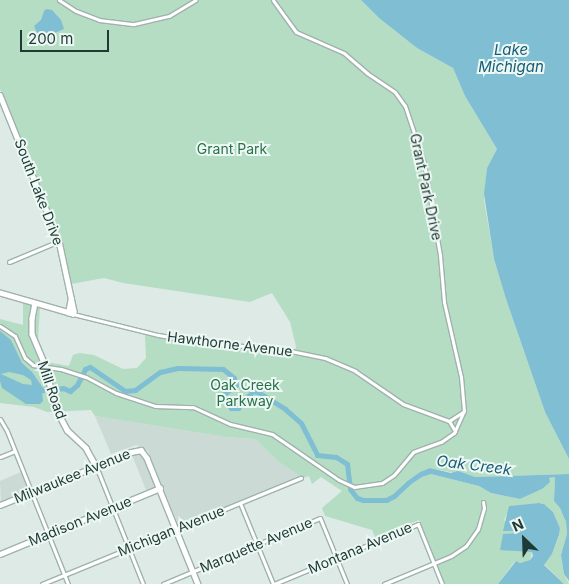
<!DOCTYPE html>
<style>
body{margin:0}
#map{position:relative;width:569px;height:584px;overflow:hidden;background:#ddeae5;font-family:Inter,sans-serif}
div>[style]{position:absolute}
.built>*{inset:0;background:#cbdad4}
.green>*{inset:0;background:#b4ddc3}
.water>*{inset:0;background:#80bed3}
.river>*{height:5px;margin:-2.5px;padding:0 2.5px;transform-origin:2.5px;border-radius:2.5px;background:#80bed3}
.roads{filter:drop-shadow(1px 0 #a0b2ad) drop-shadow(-1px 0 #a0b2ad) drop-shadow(0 1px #a0b2ad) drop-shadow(0 -1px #a0b2ad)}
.street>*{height:3px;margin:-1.5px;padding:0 1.5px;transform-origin:1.5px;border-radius:1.5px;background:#fff}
.secondary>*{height:4.5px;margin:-2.25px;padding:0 2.25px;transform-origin:2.25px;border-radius:2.25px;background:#fff}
span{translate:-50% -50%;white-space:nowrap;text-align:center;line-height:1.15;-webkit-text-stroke:4px #edf7f3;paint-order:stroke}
.park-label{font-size:14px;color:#26724b}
.street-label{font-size:14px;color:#1e3a35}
.water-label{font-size:15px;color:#165d78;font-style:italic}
.north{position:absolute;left:499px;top:514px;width:50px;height:50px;-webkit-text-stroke:4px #edf7f3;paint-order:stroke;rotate:336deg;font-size:14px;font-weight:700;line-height:20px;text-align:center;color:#1e3a35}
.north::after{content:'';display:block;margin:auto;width:18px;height:22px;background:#1e3a35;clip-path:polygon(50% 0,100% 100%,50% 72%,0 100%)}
.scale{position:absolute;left:20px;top:30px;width:89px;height:22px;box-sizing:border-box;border:2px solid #1e3a35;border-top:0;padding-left:6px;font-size:15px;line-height:18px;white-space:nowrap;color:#1e3a35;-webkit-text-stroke:4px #edf7f3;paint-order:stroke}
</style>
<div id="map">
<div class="built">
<div style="clip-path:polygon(95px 416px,226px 437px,255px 439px,279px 462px,303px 478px,178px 524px,148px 451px,136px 445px,111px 454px)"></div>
<div style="clip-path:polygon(138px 453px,143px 456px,156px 487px,146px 490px,132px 455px)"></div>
<div style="clip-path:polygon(23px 471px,31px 492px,1px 504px,0 481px)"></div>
</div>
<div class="green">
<div style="clip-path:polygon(0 0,361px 0,379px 18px,417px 48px,453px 68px,465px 96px,497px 149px,487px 168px,484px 200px,494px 259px,506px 299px,545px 412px,569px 459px,569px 474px,475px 477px,430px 468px,420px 472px,406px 482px,404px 487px,405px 488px,422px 477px,431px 474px,479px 486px,491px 493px,520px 499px,542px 489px,548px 478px,555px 477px,554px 501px,560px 508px,566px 522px,567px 534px,561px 555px,564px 574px,569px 584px,564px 584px,544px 564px,552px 554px,559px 536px,560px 528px,553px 512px,542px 503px,511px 506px,504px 520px,518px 531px,532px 552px,530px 560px,520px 563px,515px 561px,498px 584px,444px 584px,419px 520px,375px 537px,372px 530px,325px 516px,322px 508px,342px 491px,321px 477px,312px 484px,309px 476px,303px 478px,279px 462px,255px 439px,226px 437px,95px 416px,91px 410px,47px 412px,34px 407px,0 403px,0 319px,23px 325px,23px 302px,40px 307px,38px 340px,47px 362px,69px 366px,73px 355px,79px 353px,94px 355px,123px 369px,137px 368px,146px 358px,145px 335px,203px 344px,246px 346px,295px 353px,296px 346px,290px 322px,272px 293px,250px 302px,123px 283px,104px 278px,71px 284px,61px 239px,0 89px)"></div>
</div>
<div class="water">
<div style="clip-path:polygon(361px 0,569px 0,569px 459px,545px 412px,506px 299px,494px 259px,484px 194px,487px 168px,497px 149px,465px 96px,453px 68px,417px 48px,379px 18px)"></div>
<div style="clip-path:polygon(46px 9px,52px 10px,61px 20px,64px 29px,46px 37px,39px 37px,34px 26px,41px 20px,44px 11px)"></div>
<div style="clip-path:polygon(evenodd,0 331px,11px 340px,22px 363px,32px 372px,41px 385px,43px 401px,40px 404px,26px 404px,2px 388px,0 381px,0 331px,9px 372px,23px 375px,31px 380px,32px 385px,23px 384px,1px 374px,9px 372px)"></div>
<div style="clip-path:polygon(430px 468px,451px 473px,458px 471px,475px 477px,569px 474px,569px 581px,564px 574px,561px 555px,567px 534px,566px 522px,560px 508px,554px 501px,555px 477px,549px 478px,550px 482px,542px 489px,520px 499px,491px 493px,479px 486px,431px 474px,422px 477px,404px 489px,406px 482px,420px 472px)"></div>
<div style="clip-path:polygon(539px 503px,544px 504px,553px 512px,560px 528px,559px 535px,552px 554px,544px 565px,564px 584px,498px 584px,516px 561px,520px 563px,530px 560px,533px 556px,532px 552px,500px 550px,503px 534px,518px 533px,518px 531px,503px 531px,509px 506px)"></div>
</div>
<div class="river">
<div style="left:38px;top:386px;width:6px;rotate:45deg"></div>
<div style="left:42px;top:390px;width:21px;rotate:-5deg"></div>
<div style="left:63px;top:388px;width:8px;rotate:23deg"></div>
<div style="left:70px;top:391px;width:9px;rotate:-41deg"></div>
<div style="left:77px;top:385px;width:18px;rotate:-63deg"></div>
<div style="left:85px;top:369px;width:5px;rotate:-22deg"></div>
<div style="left:90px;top:367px;width:42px;rotate:34.4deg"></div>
<div style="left:125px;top:391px;width:10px;rotate:-6deg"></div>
<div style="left:135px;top:390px;width:31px;rotate:-36deg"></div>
<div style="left:160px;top:372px;width:18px;rotate:-13deg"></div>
<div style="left:178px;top:368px;width:45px;rotate:1.3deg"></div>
<div style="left:223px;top:369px;width:14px;rotate:39deg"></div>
<div style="left:234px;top:378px;width:7px;rotate:74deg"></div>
<div style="left:236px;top:385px;width:15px;rotate:143deg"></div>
<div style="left:224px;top:394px;width:6px;rotate:81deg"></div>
<div style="left:225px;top:400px;width:10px;rotate:53deg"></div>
<div style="left:231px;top:408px;width:7px"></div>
<div style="left:238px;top:408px;width:23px;rotate:-49deg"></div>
<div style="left:253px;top:391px;width:5px;rotate:11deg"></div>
<div style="left:258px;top:392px;width:32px;rotate:32deg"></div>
<div style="left:285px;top:409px;width:21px;rotate:41deg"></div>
<div style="left:301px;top:423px;width:36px;rotate:63deg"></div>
<div style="left:317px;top:455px;width:19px;rotate:6deg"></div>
<div style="left:336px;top:457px;width:13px;rotate:32deg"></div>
<div style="left:347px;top:464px;width:25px;rotate:83deg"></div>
<div style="left:350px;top:489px;width:11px;rotate:52deg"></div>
<div style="left:357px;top:498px;width:6px;rotate:18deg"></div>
<div style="left:363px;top:500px;width:23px"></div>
<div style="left:386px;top:500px;width:9px;rotate:-27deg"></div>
<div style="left:394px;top:496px;width:19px;rotate:-43deg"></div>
</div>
<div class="roads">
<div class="street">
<div style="left:59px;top:0;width:20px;rotate:33deg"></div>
<div style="left:76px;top:11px;width:25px;rotate:21deg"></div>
<div style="left:99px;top:20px;width:35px;rotate:7deg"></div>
<div style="left:134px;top:24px;width:36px;rotate:-13deg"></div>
<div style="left:169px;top:16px;width:31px;rotate:-31deg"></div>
<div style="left:9px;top:262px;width:54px;rotate:-22.8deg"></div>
<div style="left:73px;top:314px;width:88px;rotate:13.9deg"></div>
<div style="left:158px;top:335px;width:55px;rotate:9.5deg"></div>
<div style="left:212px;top:344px;width:64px;rotate:3.6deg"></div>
<div style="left:276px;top:348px;width:50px;rotate:11.5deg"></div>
<div style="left:325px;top:358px;width:33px;rotate:23deg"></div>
<div style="left:355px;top:371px;width:58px;rotate:34.5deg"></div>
<div style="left:403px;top:404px;width:49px;rotate:20.3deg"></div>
<div style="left:449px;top:421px;width:12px;rotate:59deg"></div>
<div style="left:0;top:326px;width:18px;rotate:34deg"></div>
<div style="left:15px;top:336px;width:24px;rotate:66deg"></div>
<div style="left:25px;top:358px;width:11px;rotate:41deg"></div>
<div style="left:33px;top:365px;width:28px;rotate:8deg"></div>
<div style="left:61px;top:369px;width:26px;rotate:18deg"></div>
<div style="left:86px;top:377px;width:34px;rotate:28deg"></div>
<div style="left:116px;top:393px;width:41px;rotate:18.4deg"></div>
<div style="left:155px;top:406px;width:38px;rotate:2deg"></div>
<div style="left:193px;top:407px;width:41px;rotate:24.7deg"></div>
<div style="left:230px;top:424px;width:43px;rotate:13.4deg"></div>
<div style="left:272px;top:434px;width:81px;rotate:34.5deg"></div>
<div style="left:339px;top:480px;width:17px;rotate:25deg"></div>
<div style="left:354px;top:487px;width:28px;rotate:-8deg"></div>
<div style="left:382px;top:483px;width:14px;rotate:-34deg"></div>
<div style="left:394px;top:475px;width:30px;rotate:-50deg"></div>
<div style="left:413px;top:452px;width:30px;rotate:-20deg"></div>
<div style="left:441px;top:442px;width:16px;rotate:-35deg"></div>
<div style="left:454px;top:433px;width:24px;rotate:-66deg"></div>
<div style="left:464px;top:411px;width:34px;rotate:-95deg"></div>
<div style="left:461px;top:377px;width:77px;rotate:-102.8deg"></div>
<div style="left:444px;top:302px;width:47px;rotate:-94.9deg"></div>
<div style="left:440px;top:255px;width:93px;rotate:-99.9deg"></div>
<div style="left:424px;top:163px;width:60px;rotate:-108.4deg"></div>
<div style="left:405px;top:106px;width:17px;rotate:-126deg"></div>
<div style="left:395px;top:92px;width:34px;rotate:-146deg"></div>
<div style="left:367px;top:73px;width:30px;rotate:-139deg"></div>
<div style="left:344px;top:53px;width:52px;rotate:-156.4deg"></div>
<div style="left:296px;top:32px;width:39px;rotate:-126deg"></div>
<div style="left:0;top:419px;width:14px;rotate:60deg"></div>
<div style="left:7px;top:431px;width:165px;rotate:68.3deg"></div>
<div style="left:449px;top:421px;width:17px;rotate:-33deg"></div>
<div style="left:0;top:457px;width:16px;rotate:-22deg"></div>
<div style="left:96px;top:466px;width:127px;rotate:68.3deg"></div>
<div style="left:240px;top:503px;width:87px;rotate:67.8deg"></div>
<div style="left:42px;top:584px;width:280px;rotate:-22.3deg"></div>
<div style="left:163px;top:584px;width:170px;rotate:-22.8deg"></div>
<div style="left:320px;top:518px;width:71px;rotate:67.8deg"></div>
<div style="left:274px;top:584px;width:156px;rotate:-22.6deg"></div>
<div style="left:418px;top:524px;width:65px;rotate:68.2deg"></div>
<div style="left:384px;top:584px;width:73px;rotate:-22.7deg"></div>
<div style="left:451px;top:556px;width:18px;rotate:-34deg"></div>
<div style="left:466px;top:546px;width:21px;rotate:-55deg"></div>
<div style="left:478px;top:529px;width:22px;rotate:-74deg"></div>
<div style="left:484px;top:508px;width:6px;rotate:-99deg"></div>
</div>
<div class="secondary">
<div style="left:0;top:95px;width:157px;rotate:68deg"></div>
<div style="left:59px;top:241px;width:72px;rotate:77.9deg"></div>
<div style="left:74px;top:311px;width:3px;rotate:108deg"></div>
<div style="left:73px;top:314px;width:76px;rotate:-164deg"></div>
<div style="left:35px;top:303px;width:15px;rotate:101deg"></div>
<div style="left:32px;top:318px;width:16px;rotate:90deg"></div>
<div style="left:32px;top:334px;width:33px;rotate:67deg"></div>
<div style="left:45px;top:364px;width:44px;rotate:76.9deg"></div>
<div style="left:55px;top:407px;width:26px;rotate:62deg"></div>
<div style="left:67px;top:430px;width:26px;rotate:43deg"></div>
<div style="left:86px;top:448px;width:21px;rotate:61deg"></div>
<div style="left:68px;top:313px;width:15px;rotate:-79deg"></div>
<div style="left:0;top:505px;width:141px;rotate:-22deg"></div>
<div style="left:131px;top:452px;width:10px;rotate:-11deg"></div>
<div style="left:141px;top:450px;width:10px;rotate:53deg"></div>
<div style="left:147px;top:458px;width:136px;rotate:68deg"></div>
<div style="left:0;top:554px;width:173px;rotate:-22.4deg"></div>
</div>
</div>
<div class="park-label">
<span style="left:232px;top:149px">Grant Park</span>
<span style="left:245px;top:393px">Oak Creek<br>Parkway</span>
</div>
<div class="street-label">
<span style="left:426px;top:187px;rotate:78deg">Grant Park Drive</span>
<span style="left:39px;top:192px;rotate:69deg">South Lake Drive</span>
<span style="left:230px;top:344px;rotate:7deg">Hawthorne Avenue</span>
<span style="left:52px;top:390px;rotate:71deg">Mill Road</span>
<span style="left:72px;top:476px;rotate:-22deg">Milwaukee Avenue</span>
<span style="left:80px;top:521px;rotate:-22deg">Madison Avenue</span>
<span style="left:171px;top:531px;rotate:-22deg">Michigan Avenue</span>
<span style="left:256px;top:545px;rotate:-23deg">Marquette Avenue</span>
<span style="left:360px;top:548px;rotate:-23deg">Montana Avenue</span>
</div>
<div class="water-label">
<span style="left:511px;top:58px">Lake<br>Michigan</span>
<span style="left:474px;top:465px;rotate:7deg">Oak Creek</span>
</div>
<div class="north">N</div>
<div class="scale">200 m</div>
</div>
